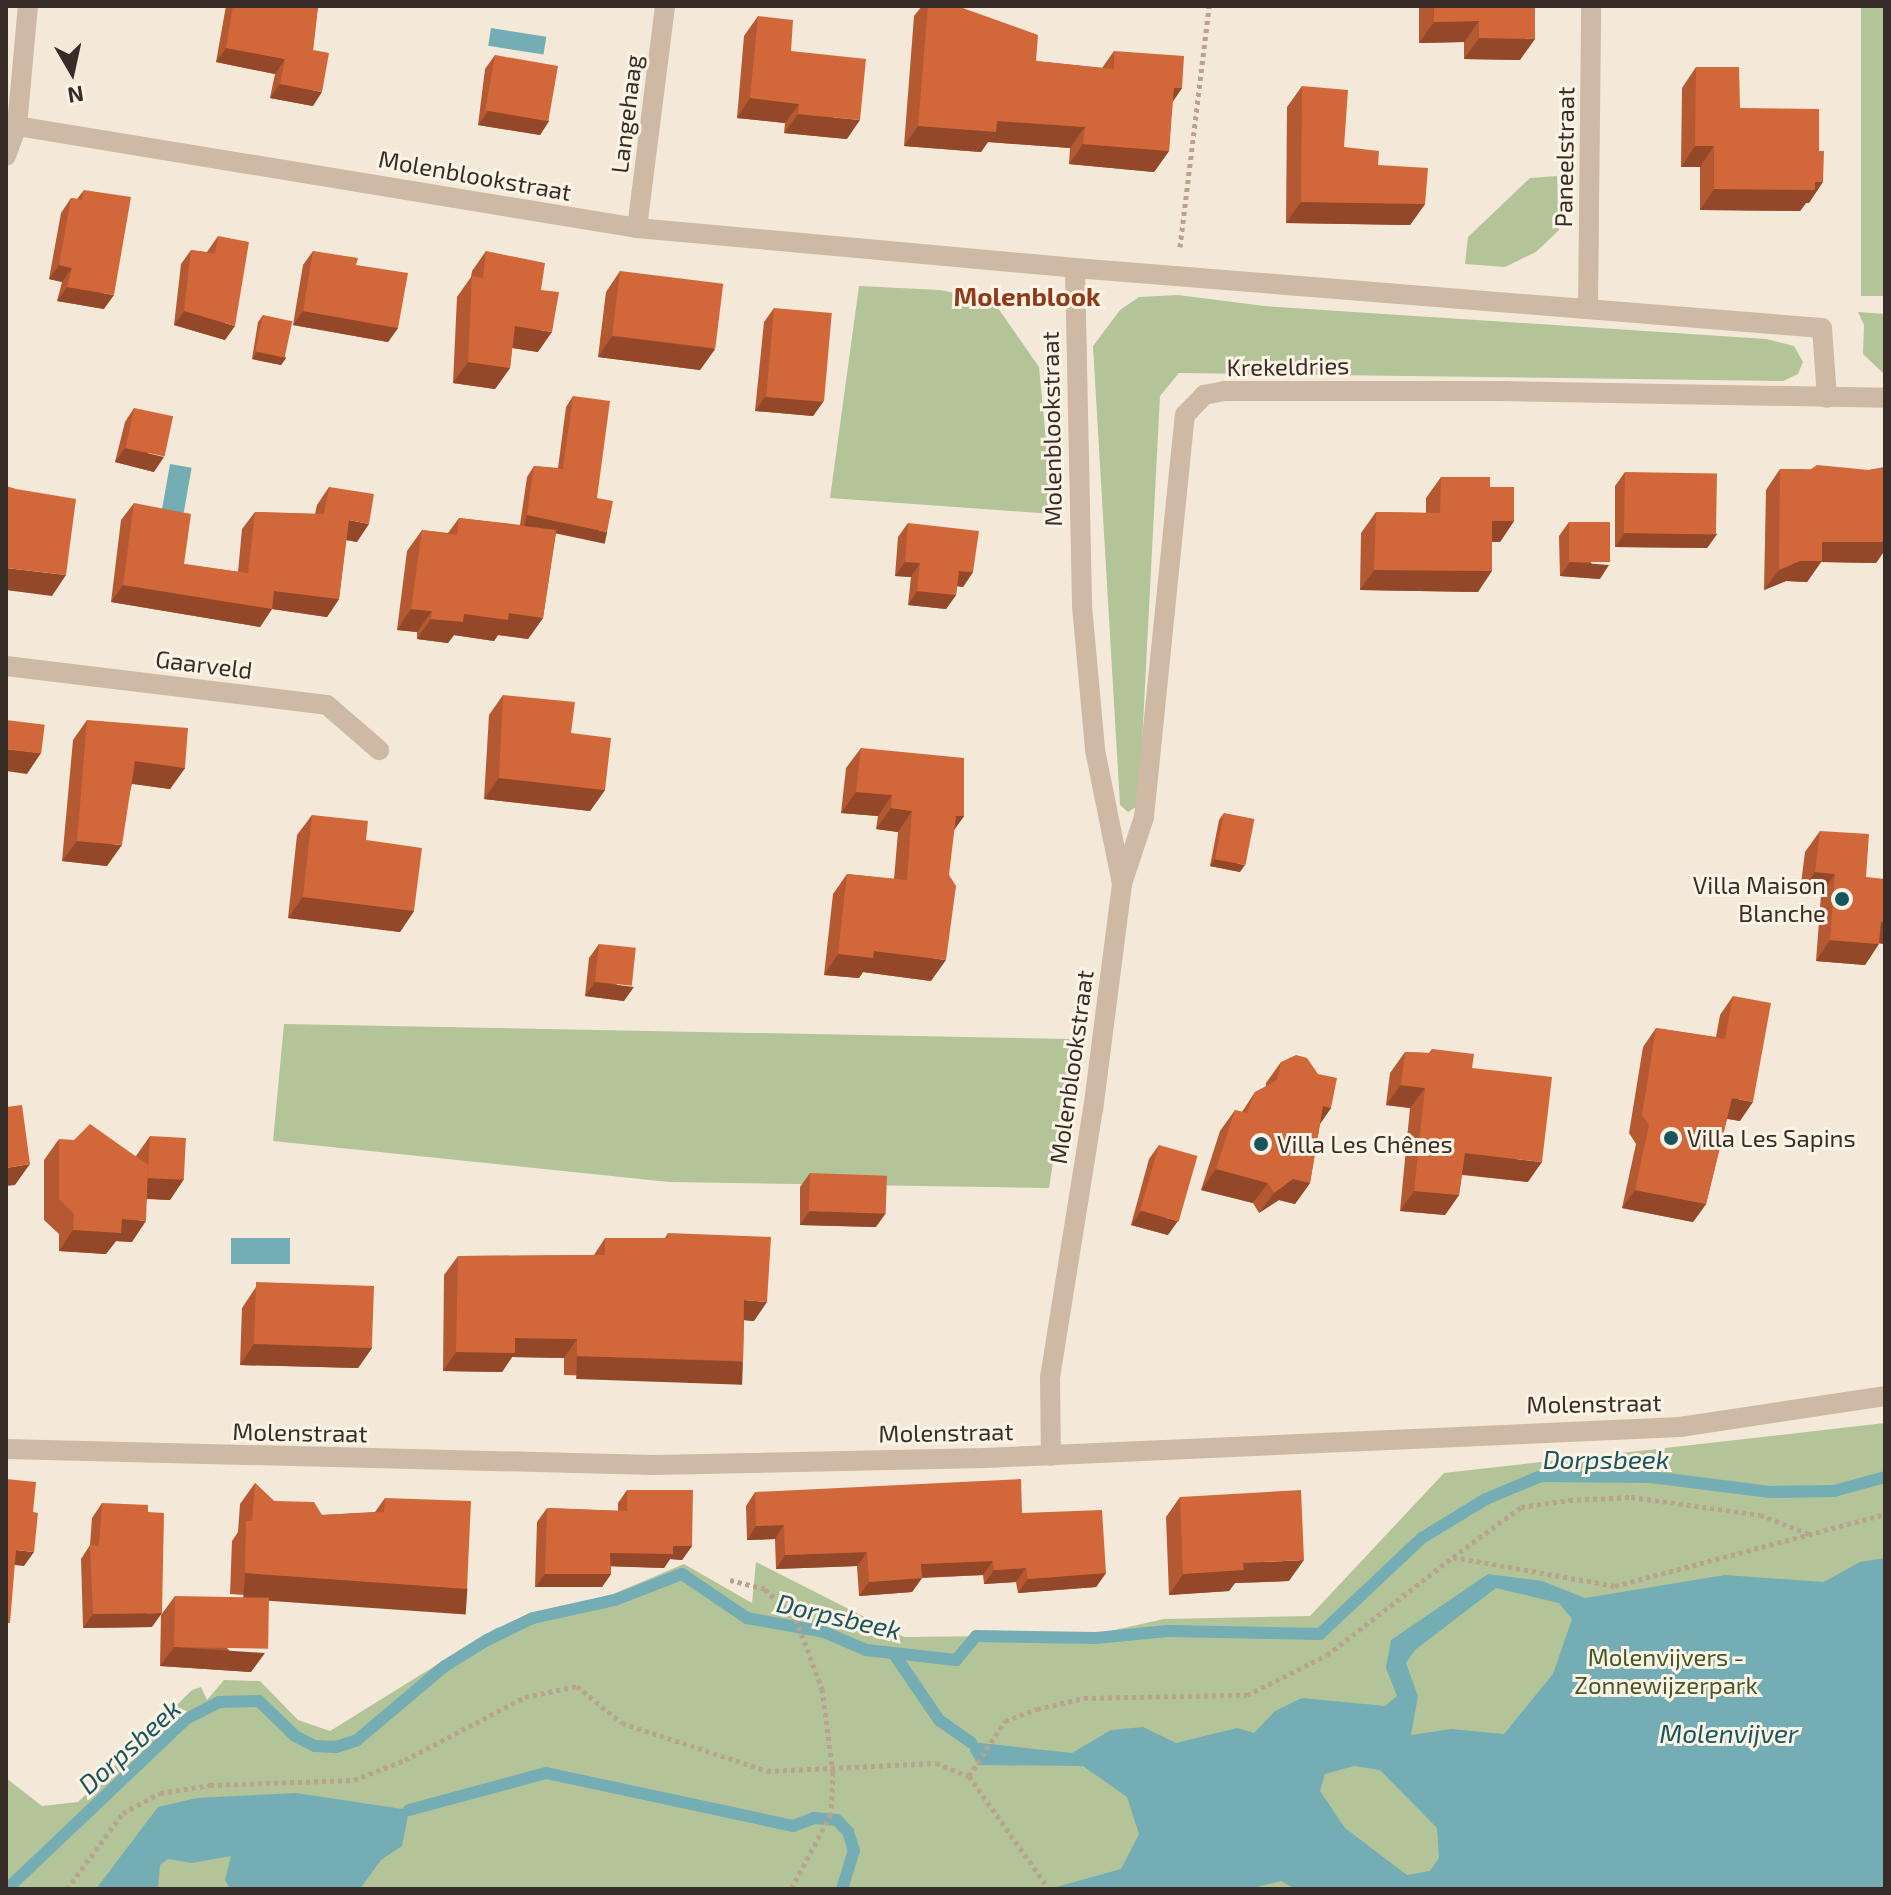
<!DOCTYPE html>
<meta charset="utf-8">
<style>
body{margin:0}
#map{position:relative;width:1891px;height:1895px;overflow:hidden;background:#f4e9d9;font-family:"Exo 2",sans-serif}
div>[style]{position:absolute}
.green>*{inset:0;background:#b3c498;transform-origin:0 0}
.water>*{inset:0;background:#75adb4;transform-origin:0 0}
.stream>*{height:12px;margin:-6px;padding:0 6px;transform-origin:6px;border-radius:6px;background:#75adb4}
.path>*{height:5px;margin-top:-2.5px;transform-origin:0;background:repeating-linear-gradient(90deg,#b9a38e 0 4px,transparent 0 8px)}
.minor>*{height:20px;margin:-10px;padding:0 10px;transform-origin:10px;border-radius:10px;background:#cdb9a4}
.wall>*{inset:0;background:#b55932}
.shaded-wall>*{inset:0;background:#934929;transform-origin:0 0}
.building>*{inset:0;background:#d2683a;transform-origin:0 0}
.dots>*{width:22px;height:22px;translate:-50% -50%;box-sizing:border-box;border:4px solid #fbf3e6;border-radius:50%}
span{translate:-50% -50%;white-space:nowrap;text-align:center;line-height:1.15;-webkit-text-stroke:6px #fbf3e6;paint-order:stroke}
.street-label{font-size:24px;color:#382d26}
.poi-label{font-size:24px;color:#382d26}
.right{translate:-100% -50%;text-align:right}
.left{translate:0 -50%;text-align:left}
.park-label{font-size:24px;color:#445928}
.neighbourhood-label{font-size:26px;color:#8f3b18;font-weight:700}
.water-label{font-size:26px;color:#18555d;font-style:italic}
.frame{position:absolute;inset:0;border:8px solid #382d26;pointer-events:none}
.north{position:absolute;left:32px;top:32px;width:80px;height:80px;-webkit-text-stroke:6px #fbf3e6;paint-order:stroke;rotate:171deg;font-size:22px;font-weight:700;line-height:32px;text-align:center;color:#382d26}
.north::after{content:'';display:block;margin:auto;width:28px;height:36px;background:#382d26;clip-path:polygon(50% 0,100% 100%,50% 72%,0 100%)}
</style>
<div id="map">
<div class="green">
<div style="left:1861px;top:6px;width:22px;height:290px"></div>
<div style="clip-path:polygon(1557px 176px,1559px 230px,1536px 252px,1505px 267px,1465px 264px,1468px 237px,1530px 178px)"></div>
<div style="clip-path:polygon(859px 286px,940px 290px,993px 301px,1039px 367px,1053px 514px,830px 498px)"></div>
<div style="clip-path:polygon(1178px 295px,1264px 306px,1766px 339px,1794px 346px,1803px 362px,1798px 374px,1783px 381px,1179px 373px,1160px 396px,1140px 782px,1136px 807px,1128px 812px,1120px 805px,1093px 346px,1120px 310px,1139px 297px)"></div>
<div style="clip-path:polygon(1858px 312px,1885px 314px,1885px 375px,1863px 354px,1864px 325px)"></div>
<div style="clip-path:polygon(284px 1024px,1072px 1039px,1049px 1188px,669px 1182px,273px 1141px)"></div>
<div style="clip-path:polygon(1885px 1423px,1885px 1889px,6px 1889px,6px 1778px,42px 1806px,78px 1802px,192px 1690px,201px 1687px,207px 1700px,224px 1680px,260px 1681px,298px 1720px,330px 1731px,496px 1628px,580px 1608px,684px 1564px,752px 1603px,756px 1562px,904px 1637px,1092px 1635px,1164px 1619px,1310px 1616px,1444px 1473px)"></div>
</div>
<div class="water">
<div style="left:491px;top:28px;width:56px;height:18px;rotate:9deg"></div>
<div style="left:170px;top:464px;width:22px;height:46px;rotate:10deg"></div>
<div style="left:231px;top:1238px;width:59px;height:26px"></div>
<div style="clip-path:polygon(evenodd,1885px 1558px,1885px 1889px,1295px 1889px,1281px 1881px,1249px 1889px,1049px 1889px,1121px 1869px,1139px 1834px,1127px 1797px,1083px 1766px,978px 1765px,970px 1751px,971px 1742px,1072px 1753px,1111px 1730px,1143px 1727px,1176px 1743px,1237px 1728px,1254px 1733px,1275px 1711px,1302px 1698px,1385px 1706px,1397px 1696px,1386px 1668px,1391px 1640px,1488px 1574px,1542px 1581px,1585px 1598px,1725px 1575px,1824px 1582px,1860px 1562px,1885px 1558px,1496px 1588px,1559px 1603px,1572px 1619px,1553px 1674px,1504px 1734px,1451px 1729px,1411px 1735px,1418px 1696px,1406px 1663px,1415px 1650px,1496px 1588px,1885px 1558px,1354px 1766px,1380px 1770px,1437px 1828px,1439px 1858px,1430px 1871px,1407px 1875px,1345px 1828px,1320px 1791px,1325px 1774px,1354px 1766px)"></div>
<div style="clip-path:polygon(296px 1793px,409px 1810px,402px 1846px,381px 1860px,360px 1889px,230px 1889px,225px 1880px,231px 1856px,192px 1863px,168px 1859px,160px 1865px,158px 1889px,96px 1889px,158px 1807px,197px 1798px)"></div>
</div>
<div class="stream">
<div style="left:894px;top:1654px;width:80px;rotate:55.7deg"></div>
<div style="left:939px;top:1720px;width:39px;rotate:35deg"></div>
<div style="left:409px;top:1810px;width:142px;rotate:-15.1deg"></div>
<div style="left:546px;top:1773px;width:253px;rotate:12.1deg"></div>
<div style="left:793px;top:1826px;width:22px;rotate:-21deg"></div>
<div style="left:814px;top:1818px;width:23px;rotate:5deg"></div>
<div style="left:837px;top:1820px;width:16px;rotate:47deg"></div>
<div style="left:848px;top:1832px;width:19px;rotate:72deg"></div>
<div style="left:854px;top:1850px;width:39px;rotate:107deg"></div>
<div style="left:7px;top:1889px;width:247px;rotate:-43.5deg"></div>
<div style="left:186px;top:1719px;width:37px;rotate:-27deg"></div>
<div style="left:219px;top:1702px;width:40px;rotate:-1.4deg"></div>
<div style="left:259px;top:1701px;width:50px;rotate:44.2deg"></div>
<div style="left:295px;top:1736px;width:22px;rotate:27deg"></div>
<div style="left:315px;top:1746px;width:21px;rotate:3deg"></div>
<div style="left:336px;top:1747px;width:22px;rotate:-18deg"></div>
<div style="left:357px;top:1740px;width:115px;rotate:-40.1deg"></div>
<div style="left:445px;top:1666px;width:49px;rotate:-31.8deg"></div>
<div style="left:487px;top:1640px;width:51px;rotate:-25.6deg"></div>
<div style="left:533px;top:1618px;width:84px;rotate:-12.4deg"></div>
<div style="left:615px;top:1600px;width:72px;rotate:-21.2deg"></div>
<div style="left:682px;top:1574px;width:78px;rotate:34.1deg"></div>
<div style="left:747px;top:1618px;width:78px;rotate:10.3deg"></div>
<div style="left:824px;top:1632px;width:46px;rotate:23.2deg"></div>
<div style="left:866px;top:1650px;width:91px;rotate:6.3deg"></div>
<div style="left:956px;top:1660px;width:31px;rotate:-50deg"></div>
<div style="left:976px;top:1636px;width:120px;rotate:1deg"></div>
<div style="left:1096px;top:1638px;width:72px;rotate:-5.6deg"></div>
<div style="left:1168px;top:1631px;width:152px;rotate:1.1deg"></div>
<div style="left:1320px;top:1634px;width:140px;rotate:-43.3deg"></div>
<div style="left:1422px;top:1538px;width:75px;rotate:-31.4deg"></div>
<div style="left:1486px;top:1499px;width:60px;rotate:-22.7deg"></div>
<div style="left:1541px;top:1476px;width:110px;rotate:0.5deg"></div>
<div style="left:1651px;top:1477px;width:120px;rotate:7.2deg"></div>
<div style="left:1770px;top:1492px;width:64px;rotate:-0.9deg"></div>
<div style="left:1834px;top:1491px;width:53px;rotate:-15.4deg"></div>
</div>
<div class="path">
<div style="left:1180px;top:247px;width:243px;rotate:-83.1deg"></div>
<div style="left:1453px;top:1557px;width:84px;rotate:-36.3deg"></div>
<div style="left:1521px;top:1507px;width:49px;rotate:-8.3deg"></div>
<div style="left:1569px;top:1500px;width:62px;rotate:-2.8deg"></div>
<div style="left:1631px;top:1497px;width:130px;rotate:7.9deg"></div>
<div style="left:1760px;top:1515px;width:56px;rotate:21deg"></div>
<div style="left:730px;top:1580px;width:36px;rotate:14deg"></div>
<div style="left:765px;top:1589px;width:43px;rotate:44.1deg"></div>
<div style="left:796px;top:1619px;width:75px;rotate:69.6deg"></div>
<div style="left:822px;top:1689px;width:84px;rotate:82.5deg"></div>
<div style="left:833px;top:1772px;width:42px;rotate:92.7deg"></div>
<div style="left:831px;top:1814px;width:85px;rotate:118.1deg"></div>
<div style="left:969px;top:1776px;width:66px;rotate:-56.8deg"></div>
<div style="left:1005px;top:1721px;width:34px;rotate:-21deg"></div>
<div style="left:1037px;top:1709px;width:48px;rotate:-13.2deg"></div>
<div style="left:1084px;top:1698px;width:163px;rotate:-1.1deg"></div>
<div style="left:1247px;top:1695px;width:89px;rotate:-26.6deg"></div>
<div style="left:1327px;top:1655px;width:160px;rotate:-37.9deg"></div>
<div style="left:1453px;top:1557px;width:165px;rotate:10.1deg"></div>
<div style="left:1615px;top:1586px;width:279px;rotate:-14.9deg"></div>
<div style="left:67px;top:1889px;width:94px;rotate:-53.6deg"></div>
<div style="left:123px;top:1813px;width:42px;rotate:-28.4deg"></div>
<div style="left:160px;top:1793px;width:51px;rotate:-9.1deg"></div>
<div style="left:210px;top:1785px;width:144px;rotate:-2deg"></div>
<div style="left:354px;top:1780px;width:55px;rotate:-21.4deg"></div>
<div style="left:405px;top:1760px;width:136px;rotate:-27.7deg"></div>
<div style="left:525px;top:1697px;width:53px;rotate:-11.9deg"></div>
<div style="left:577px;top:1686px;width:58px;rotate:39.4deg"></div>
<div style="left:622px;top:1723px;width:153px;rotate:18.3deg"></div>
<div style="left:767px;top:1771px;width:169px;rotate:-2.7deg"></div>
<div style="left:936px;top:1763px;width:35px;rotate:22deg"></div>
<div style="left:969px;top:1776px;width:138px;rotate:54.7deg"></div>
</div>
<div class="minor">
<div style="left:17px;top:126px;width:628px;rotate:9.34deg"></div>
<div style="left:637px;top:228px;width:440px;rotate:5.2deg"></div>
<div style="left:1075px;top:268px;width:338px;rotate:88.8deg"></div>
<div style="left:1082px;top:606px;width:145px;rotate:84.8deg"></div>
<div style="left:1095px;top:750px;width:137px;rotate:78.6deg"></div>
<div style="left:1122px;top:884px;width:227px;rotate:97.3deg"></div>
<div style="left:1093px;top:1109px;width:272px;rotate:99.1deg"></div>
<div style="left:1050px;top:1378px;width:78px;rotate:89.3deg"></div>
<div style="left:6px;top:156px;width:32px;rotate:-70deg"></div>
<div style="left:17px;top:126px;width:121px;rotate:-84.8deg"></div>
<div style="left:637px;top:228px;width:224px;rotate:-82.8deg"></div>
<div style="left:1075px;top:268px;width:749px;rotate:4.59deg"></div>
<div style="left:1822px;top:328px;width:70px;rotate:85.9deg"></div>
<div style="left:1588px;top:309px;width:303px;rotate:-89.4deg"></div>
<div style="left:6px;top:666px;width:323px;rotate:6.9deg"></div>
<div style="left:327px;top:705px;width:69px;rotate:40.9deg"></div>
<div style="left:1122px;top:884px;width:71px;rotate:-71.8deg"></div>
<div style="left:1144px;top:817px;width:404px;rotate:-84.2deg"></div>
<div style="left:1185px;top:415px;width:28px;rotate:-46deg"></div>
<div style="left:1204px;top:395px;width:21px;rotate:-11deg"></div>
<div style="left:1225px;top:391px;width:275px"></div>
<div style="left:1500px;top:391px;width:385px;rotate:1deg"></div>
<div style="left:6px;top:1449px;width:648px;rotate:1.41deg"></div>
<div style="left:654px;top:1465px;width:331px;rotate:-1.2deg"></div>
<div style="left:985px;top:1458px;width:696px;rotate:-2.55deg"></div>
<div style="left:1680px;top:1427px;width:207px;rotate:-8.6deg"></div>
</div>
<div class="wall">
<div style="clip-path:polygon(226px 6px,318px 6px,313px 50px,313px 106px,270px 98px,275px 74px,216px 62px)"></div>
<div style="clip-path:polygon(922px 6px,957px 6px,1036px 61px,1102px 68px,1114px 51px,1182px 88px,1172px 102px,1169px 151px,1154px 172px,1069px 164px,1070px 148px,988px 142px,981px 152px,904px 146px,914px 16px)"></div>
<div style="clip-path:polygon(1419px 6px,1535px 6px,1520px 60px,1464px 59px,1464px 42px,1419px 43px)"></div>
<div style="clip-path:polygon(758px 16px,791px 51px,847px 139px,784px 133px,785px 123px,737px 118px,744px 36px)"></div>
<div style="clip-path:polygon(495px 55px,549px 121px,540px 135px,478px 125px,485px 69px)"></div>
<div style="clip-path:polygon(1696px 67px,1740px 108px,1809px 203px,1806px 203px,1800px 211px,1700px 210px,1700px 167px,1681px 167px,1682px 88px)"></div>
<div style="clip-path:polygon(1302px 86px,1344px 147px,1378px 165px,1425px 204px,1410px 225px,1286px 223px,1287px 107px)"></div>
<div style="clip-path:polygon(84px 190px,104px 309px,57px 301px,62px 282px,49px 279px,61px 213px,71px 198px,77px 199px)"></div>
<div style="clip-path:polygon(218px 236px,225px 340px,174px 325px,181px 264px,191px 250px,207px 252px)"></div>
<div style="clip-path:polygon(313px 251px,356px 265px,398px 328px,388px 342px,293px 325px,303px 265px)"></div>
<div style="clip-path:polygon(486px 251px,541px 290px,538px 352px,512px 348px,510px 368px,495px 389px,453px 383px,457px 297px,471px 277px,472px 271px)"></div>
<div style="clip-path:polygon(620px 271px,715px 349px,700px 370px,598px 357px,606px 292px)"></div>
<div style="clip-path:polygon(774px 308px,823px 402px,813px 416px,755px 411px,764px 322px)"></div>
<div style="clip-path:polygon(263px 315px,286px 358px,281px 365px,252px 359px,258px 322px)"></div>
<div style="clip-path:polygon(573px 396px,597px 498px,600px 542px,556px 533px,543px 618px,528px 639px,498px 635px,494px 641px,454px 635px,448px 643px,417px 639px,417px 632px,397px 630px,407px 551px,422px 530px,448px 533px,459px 518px,520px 525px,527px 477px,534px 466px,558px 468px,566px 407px)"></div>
<div style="clip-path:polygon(134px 408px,154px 472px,115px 462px,125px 422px)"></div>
<div style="clip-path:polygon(1885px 467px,1885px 550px,1876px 563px,1821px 562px,1807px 582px,1786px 581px,1764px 590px,1766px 490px,1780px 469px,1869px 470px)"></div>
<div style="clip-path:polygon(1625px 472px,1717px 534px,1707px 548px,1615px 547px,1615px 486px)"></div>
<div style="clip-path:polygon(1441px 477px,1490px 487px,1514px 521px,1500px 542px,1492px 542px,1478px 592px,1360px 590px,1361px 533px,1376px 512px,1426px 513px,1426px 498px)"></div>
<div style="clip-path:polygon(329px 487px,357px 542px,346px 540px,339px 599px,327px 617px,272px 609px,260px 627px,111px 602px,121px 520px,134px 503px,184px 564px,238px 572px,242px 529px,255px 512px,315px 514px,317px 505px)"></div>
<div style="clip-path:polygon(1569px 522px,1600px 579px,1560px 576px,1559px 536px)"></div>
<div style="clip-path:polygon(908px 523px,973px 572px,963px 587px,957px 586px,956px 595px,946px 609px,908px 605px,911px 577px,895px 576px,898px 537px)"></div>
<div style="clip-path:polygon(503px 695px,571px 733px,605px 790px,590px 811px,484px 799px,489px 715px)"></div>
<div style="clip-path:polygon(87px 720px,185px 768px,170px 789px,132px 784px,107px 866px,62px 861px,73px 740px)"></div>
<div style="clip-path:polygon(861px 748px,964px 816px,954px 830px,931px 981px,863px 972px,859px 978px,824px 975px,833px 894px,847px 874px,894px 879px,898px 832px,876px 829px,878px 816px,841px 813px,846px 768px)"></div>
<div style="clip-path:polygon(1224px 813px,1240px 872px,1210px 866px,1219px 820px)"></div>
<div style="clip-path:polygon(312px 815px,366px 840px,414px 911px,400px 932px,288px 918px,297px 835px)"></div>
<div style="clip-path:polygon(1820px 831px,1866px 877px,1885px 944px,1879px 943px,1865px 965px,1816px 961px,1821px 895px,1800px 892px,1805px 852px)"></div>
<div style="clip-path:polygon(599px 944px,624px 1001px,585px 996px,589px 958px)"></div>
<div style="clip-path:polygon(1733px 996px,1740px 1121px,1727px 1119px,1706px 1204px,1693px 1222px,1622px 1208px,1636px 1144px,1629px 1133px,1643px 1047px,1656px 1028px,1716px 1037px,1720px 1015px)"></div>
<div style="clip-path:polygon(1432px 1049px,1472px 1068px,1528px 1182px,1462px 1175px,1459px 1195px,1445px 1215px,1400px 1211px,1410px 1108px,1386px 1105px,1390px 1073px,1405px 1052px,1429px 1053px)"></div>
<div style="clip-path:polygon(1281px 1062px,1331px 1108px,1320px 1124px,1310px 1183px,1295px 1204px,1279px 1200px,1259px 1213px,1253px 1203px,1201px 1190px,1220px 1131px,1235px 1110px,1242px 1112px,1255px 1092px,1266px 1087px,1266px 1083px)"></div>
<div style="clip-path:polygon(150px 1136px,184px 1179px,170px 1200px,147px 1199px,132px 1242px,116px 1241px,106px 1254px,59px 1251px,59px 1234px,44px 1220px,44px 1160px,59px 1139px,136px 1156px)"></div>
<div style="clip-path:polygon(1159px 1145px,1168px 1235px,1131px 1225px,1149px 1159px)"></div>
<div style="clip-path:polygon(810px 1173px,876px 1227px,800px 1225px,800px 1187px)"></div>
<div style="clip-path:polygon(668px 1233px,754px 1321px,744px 1320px,743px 1361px,730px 1380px,564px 1375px,564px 1358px,512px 1357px,502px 1372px,443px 1371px,444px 1275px,458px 1256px,594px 1255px,605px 1238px,665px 1238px)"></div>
<div style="clip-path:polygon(256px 1287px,372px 1348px,358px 1368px,240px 1365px,242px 1308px)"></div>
<div style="clip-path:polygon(255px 1483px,274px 1501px,322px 1515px,375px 1512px,385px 1498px,467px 1589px,453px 1610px,230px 1594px,232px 1541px,238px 1532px,240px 1504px)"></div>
<div style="clip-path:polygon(627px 1490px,692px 1546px,682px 1560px,670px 1559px,664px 1568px,611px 1566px,611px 1574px,602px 1587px,535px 1587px,537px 1522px,547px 1508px,618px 1511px,618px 1503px)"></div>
<div style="clip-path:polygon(755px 1492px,1022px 1513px,1106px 1573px,1096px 1587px,1018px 1593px,1016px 1582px,984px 1584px,983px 1575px,922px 1578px,912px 1592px,859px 1596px,857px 1566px,776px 1569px,775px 1539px,747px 1540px,746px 1506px)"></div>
<div style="clip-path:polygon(1180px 1497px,1289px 1581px,1235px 1583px,1229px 1591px,1169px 1595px,1166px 1517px)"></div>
<div style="clip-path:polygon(102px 1503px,152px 1627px,83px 1628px,81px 1559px,90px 1545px,92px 1518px)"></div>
<div style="clip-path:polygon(175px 1596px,251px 1672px,160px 1666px,161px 1615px)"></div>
</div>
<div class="shaded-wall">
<div style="clip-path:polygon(1479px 21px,1464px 42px,1419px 43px,1434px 22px)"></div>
<div style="clip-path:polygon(1479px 38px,1535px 39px,1520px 60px,1464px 59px)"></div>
<div style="clip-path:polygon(226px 48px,285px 59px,275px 74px,216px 62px)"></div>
<div style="clip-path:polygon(280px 84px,322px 92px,313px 106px,270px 98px)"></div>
<div style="clip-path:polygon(1174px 88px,1182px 88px,1168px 109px)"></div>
<div style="clip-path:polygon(750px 98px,799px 104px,785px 123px,737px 118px)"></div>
<div style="clip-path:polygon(488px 111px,549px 121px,540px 135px,478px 125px)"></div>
<div style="clip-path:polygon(798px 114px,860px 120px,847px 139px,784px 133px)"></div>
<div style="clip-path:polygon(997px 121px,1085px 127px,1070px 148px,988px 142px,981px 152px,904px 146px,918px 126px)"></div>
<div style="clip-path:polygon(1083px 144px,1169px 151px,1154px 172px,1069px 164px)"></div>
<div style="clip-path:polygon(1695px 146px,1714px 146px,1700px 167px,1681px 167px)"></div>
<div style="clip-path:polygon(1815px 182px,1823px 182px,1809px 203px,1806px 203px,1800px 211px,1700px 210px,1714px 189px)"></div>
<div style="clip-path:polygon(1301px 202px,1425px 204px,1410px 225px,1286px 223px)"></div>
<div style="clip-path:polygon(59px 265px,72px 268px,62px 282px,49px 279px)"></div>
<div style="clip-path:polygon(67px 287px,114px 295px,104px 309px,57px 301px)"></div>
<div style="clip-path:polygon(184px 311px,235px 326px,225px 340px,174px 325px)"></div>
<div style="clip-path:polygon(303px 311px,398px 328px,388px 342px,293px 325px)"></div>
<div style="clip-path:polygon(515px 326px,552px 332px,538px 352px,501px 346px)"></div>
<div style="clip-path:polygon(612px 336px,715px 349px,700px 370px,598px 357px)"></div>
<div style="clip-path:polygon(257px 352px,286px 358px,281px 365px,252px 359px)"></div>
<div style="clip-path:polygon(468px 362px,510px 368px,495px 389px,453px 383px)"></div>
<div style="clip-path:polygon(765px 397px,823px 402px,813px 416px,755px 411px)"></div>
<div style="clip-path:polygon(125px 448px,164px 457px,154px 472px,115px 462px)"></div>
<div style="left:527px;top:515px;width:82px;height:12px;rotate:12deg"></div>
<div style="clip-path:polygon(349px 520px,369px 524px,357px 542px,336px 538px)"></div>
<div style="clip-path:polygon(1492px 521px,1514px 521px,1500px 542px,1478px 541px)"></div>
<div style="clip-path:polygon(1625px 533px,1717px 534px,1707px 548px,1615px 547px)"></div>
<div style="clip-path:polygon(1822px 542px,1885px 542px,1885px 550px,1876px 563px,1821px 562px,1807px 582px,1786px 581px,1764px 590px,1779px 570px)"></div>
<div style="clip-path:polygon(905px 562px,920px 563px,911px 577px,895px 576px)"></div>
<div style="clip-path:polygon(1570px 562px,1609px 565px,1600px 579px,1560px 576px)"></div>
<div style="clip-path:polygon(6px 568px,66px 575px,52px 596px,6px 590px)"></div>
<div style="clip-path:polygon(1374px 570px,1492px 571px,1478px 592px,1360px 590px)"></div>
<div style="clip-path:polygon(959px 571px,973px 572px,963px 587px,949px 585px)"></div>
<div style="clip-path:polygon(123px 585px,274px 591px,339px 599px,327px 617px,272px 609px,260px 627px,111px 602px)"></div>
<div style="clip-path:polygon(917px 591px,956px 595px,946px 609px,908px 605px)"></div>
<div style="clip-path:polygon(411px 609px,432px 611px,417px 632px,397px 630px)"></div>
<div style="clip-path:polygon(509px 613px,543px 618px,528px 639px,498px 635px,494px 641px,454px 635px,448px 643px,417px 639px,431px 619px,464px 614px)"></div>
<div style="clip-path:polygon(6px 749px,41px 753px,27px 774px,6px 771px)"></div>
<div style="clip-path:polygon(135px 761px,185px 768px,170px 789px,121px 782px)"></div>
<div style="clip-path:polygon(499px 778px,605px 790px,590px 811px,484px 799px)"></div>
<div style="clip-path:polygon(856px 792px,892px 795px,878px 816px,841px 813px)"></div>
<div style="clip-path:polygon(891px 808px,912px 811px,898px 832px,876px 829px)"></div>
<div style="clip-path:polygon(956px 816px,964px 816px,949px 837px)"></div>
<div style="clip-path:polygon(77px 841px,122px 845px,107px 866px,62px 861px)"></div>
<div style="clip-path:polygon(1215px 859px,1245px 865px,1240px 872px,1210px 866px)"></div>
<div style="clip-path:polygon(1815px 872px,1835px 874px,1821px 895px,1800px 892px)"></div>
<div style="clip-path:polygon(303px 897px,414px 911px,400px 932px,288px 918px)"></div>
<div style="clip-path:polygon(1881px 921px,1885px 922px,1885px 944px,1867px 942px)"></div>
<div style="clip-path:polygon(1830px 940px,1879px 944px,1865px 965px,1816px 961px)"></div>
<div style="clip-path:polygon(874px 951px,946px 960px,931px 981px,863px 972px,859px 978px,824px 975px,838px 954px)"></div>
<div style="clip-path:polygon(595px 982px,634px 987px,624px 1001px,585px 996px)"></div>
<div style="clip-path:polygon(1401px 1085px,1425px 1088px,1410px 1108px,1386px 1105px)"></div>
<div style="clip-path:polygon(1732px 1098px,1753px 1102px,1740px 1121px,1719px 1117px)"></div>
<div style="clip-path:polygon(1323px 1106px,1331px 1108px,1317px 1128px)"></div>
<div style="clip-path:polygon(1465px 1153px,1542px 1162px,1528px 1182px,1451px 1173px)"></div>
<div style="clip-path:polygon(30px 1164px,15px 1185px,6px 1186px,6px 1168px)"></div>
<div style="clip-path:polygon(1216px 1169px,1268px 1183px,1253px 1203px,1201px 1190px)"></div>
<div style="clip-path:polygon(148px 1178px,184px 1179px,170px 1200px,134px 1198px)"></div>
<div style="clip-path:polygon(1293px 1179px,1310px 1183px,1295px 1204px,1279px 1200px,1259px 1213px,1274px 1193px)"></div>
<div style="clip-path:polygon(1635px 1190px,1706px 1204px,1693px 1222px,1622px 1208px)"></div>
<div style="clip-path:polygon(1414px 1191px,1459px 1195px,1445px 1215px,1400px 1211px)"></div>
<div style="clip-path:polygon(810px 1211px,886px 1213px,876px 1227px,800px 1225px)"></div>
<div style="clip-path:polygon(1141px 1211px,1178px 1221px,1168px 1235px,1131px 1225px)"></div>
<div style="clip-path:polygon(122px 1219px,146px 1221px,132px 1242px,116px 1241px,106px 1254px,59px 1251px,73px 1230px)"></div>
<div style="clip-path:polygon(744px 1300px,767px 1302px,754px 1321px,731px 1319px)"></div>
<div style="clip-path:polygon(515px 1338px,577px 1339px,564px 1358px,512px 1357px,502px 1372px,443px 1371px,456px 1352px)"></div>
<div style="clip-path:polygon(254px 1344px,372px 1348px,358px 1368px,240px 1365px)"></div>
<div style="left:577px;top:1356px;width:166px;height:23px;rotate:2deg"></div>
<div style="clip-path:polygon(784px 1525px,775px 1539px,747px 1540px,756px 1526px)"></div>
<div style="clip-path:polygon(673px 1546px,692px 1546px,682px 1560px,670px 1559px,664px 1568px,601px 1566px,610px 1553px)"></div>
<div style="clip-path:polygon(16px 1550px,34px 1552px,24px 1566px,6px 1564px)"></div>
<div style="clip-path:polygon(867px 1552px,857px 1566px,776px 1569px,785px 1555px)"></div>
<div style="clip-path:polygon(1304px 1560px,1289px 1581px,1235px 1583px,1229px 1591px,1169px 1595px,1183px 1574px,1243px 1563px)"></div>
<div style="clip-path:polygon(993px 1561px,983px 1575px,911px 1578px,921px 1564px)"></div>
<div style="clip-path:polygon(1026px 1568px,1016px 1582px,984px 1584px,994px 1570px)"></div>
<div style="left:245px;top:1573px;width:223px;height:26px;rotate:4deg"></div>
<div style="clip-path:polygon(1106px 1573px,1096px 1587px,1018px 1593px,1028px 1579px)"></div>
<div style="clip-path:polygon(545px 1574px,611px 1574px,602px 1587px,535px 1587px)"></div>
<div style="clip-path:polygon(922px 1578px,912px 1592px,859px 1596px,869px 1582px)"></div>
<div style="clip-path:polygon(162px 1613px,152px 1627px,83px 1628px,93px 1614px)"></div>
<div style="clip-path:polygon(174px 1647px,265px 1653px,251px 1672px,160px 1666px)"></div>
</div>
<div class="building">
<div style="clip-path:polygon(233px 6px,318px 6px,313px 50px,329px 53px,322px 92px,280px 84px,285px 59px,226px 48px)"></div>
<div style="clip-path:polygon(928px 6px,957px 6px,1038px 35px,1036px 61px,1114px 69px,1114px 51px,1184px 56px,1182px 88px,1174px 88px,1169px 151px,1083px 144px,1085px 127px,997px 121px,996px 132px,918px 126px)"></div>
<div style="clip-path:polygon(1434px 6px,1535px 6px,1535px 39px,1479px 38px,1479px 21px,1434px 22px)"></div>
<div style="clip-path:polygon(758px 16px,793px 20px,791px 51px,866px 59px,860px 120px,798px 114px,799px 104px,750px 98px)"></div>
<div style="left:495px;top:55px;width:64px;height:56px;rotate:10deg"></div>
<div style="clip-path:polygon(1696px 67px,1739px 67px,1740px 108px,1819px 109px,1819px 151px,1824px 151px,1823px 182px,1815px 182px,1815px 190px,1714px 189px,1714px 146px,1695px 146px)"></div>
<div style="clip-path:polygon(1302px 86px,1348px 90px,1344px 147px,1379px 151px,1378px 165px,1428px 168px,1425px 204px,1301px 202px)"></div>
<div style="clip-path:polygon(84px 190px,131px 197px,114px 295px,67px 287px,72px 268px,59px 265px,71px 198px,82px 200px)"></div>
<div style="clip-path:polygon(218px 236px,249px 242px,235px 326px,184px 311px,191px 250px,215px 254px)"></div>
<div style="clip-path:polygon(313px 251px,358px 258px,356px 265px,408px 273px,398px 328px,303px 311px)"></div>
<div style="clip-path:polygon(486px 251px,545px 263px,541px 290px,559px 292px,552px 332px,515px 326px,510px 368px,468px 362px,472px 276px,483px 278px)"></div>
<div style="left:620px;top:271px;width:104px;height:65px;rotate:7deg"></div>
<div style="left:774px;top:308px;width:58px;height:89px;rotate:5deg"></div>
<div style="left:263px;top:315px;width:30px;height:37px;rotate:12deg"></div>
<div style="clip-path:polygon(573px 396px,610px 401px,597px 498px,613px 501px,607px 532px,527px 515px,534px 466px,563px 469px)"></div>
<div style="left:134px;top:408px;width:40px;height:41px;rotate:12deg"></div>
<div style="clip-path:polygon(1817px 465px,1869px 470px,1885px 467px,1885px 542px,1822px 542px,1822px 561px,1800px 561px,1779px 570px,1780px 469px,1810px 470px)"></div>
<div style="left:1625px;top:472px;width:92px;height:61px;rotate:1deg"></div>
<div style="clip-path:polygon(1441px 477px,1490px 477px,1490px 487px,1514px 487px,1514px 521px,1492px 521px,1492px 571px,1374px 570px,1376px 512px,1440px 513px)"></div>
<div style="clip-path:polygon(6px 486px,16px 489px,76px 499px,66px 575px,6px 568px)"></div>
<div style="clip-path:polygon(329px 487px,374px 494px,369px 524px,349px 520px,339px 599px,274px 591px,272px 609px,123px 585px,134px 503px,191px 514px,184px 564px,248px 573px,255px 512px,324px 514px)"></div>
<div style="clip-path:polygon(459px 518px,556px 530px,543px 618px,509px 613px,508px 620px,464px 614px,463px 622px,431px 619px,432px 611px,411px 609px,422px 530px,457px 535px)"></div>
<div style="left:1569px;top:522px;width:41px;height:40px"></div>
<div style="clip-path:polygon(908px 523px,979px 531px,973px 572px,959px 571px,956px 595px,917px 591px,920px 563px,905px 562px)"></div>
<div style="clip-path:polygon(503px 695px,575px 702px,571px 733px,611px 738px,605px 790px,499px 778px)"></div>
<div style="left:6px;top:720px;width:39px;height:29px;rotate:7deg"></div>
<div style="clip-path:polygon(87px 720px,188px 728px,185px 768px,135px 761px,122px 845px,77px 841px)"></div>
<div style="clip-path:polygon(861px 748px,964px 758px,964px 816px,956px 816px,949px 875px,956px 886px,946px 960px,874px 951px,873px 958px,838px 954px,847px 874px,907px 880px,912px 811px,891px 808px,892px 795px,856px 792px)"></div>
<div style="left:1224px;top:813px;width:31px;height:47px;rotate:11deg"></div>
<div style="clip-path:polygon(312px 815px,368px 821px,366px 840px,422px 848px,414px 911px,303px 897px)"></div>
<div style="clip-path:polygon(1820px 831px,1869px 834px,1866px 877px,1885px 879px,1885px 922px,1881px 921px,1879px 944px,1830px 940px,1835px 874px,1815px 872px)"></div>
<div style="left:599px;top:944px;width:37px;height:38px;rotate:6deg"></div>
<div style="clip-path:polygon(1733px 996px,1771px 1003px,1753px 1102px,1732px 1098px,1706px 1204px,1635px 1190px,1649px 1125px,1642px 1115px,1656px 1028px,1725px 1039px)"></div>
<div style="clip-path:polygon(1432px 1049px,1474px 1054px,1472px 1068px,1552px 1077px,1542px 1162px,1465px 1153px,1459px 1195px,1414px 1191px,1425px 1088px,1401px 1085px,1405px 1052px,1431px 1053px)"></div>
<div style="clip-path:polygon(1296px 1055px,1307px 1058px,1318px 1074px,1337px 1078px,1331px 1108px,1323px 1106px,1310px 1183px,1293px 1179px,1274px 1193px,1268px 1183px,1216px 1169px,1235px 1110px,1247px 1113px,1255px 1092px,1277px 1080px,1281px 1062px)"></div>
<div style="clip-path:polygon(22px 1105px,30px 1164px,6px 1168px,6px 1107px)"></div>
<div style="clip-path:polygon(90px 1124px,148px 1165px,146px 1221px,122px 1219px,121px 1233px,73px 1230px,74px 1214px,59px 1199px,59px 1139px,74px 1140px)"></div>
<div style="left:150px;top:1136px;width:36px;height:42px;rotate:3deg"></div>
<div style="left:1159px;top:1145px;width:40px;height:68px;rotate:16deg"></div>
<div style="left:810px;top:1173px;width:77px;height:38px;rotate:2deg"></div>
<div style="clip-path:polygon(668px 1233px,771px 1237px,767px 1302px,744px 1300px,743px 1361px,577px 1356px,577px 1339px,515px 1338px,515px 1353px,456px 1352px,458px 1256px,605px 1255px,605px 1238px,668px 1238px)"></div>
<div style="left:374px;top:1286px;width:62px;height:118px;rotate:92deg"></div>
<div style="clip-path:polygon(6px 1479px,36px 1482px,33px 1512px,38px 1513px,34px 1552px,16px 1550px,10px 1623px,6px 1623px)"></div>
<div style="clip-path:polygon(1021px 1479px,1022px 1513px,1102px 1510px,1106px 1573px,1028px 1579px,1026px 1568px,994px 1570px,993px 1561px,921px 1564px,922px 1578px,869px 1582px,867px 1552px,785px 1555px,784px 1525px,756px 1526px,755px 1492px)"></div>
<div style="clip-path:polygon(255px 1483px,274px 1501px,314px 1502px,322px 1515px,384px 1512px,385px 1498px,471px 1501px,467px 1589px,245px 1573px,246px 1521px,252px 1521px)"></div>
<div style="clip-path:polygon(627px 1490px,693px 1490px,692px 1546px,673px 1546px,673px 1554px,610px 1553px,611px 1574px,545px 1574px,547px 1508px,627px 1511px)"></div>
<div style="clip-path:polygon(1301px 1490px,1304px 1560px,1243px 1563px,1244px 1570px,1183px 1574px,1180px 1497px)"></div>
<div style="clip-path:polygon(102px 1503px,148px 1505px,148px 1512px,164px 1513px,162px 1613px,93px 1614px,90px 1545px,99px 1546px)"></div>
<div style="left:175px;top:1596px;width:94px;height:51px;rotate:1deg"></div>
</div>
<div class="dots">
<div style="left:1842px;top:899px;background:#18555d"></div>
<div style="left:1671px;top:1138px;background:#18555d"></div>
<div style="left:1261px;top:1144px;background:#18555d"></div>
</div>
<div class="street-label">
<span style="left:626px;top:114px;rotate:-83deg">Langehaag</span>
<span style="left:1564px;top:157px;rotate:-89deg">Paneelstraat</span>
<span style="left:475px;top:175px;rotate:10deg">Molenblookstraat</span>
<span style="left:1288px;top:366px;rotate:-1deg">Krekeldries</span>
<span style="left:1051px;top:429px;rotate:-91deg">Molenblookstraat</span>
<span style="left:204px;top:664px;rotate:7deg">Gaarveld</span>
<span style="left:1071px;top:1067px;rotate:-82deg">Molenblookstraat</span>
<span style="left:1594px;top:1403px;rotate:-1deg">Molenstraat</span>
<span style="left:300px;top:1432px;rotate:1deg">Molenstraat</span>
<span style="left:946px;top:1432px;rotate:-1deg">Molenstraat</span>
</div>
<div class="poi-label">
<span class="right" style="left:1826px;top:899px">Villa Maison<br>Blanche</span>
<span class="left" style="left:1687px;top:1138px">Villa Les Sapins</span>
<span class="left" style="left:1277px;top:1144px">Villa Les Chênes</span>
</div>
<div class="park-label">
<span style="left:1666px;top:1671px">Molenvijvers -<br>Zonnewijzerpark</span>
</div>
<div class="neighbourhood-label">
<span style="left:1027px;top:296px">Molenblook</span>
</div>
<div class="water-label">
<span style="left:1606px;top:1459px">Dorpsbeek</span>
<span style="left:839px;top:1616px;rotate:13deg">Dorpsbeek</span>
<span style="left:1729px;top:1733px">Molenvijver</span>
<span style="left:129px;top:1746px;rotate:-42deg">Dorpsbeek</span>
</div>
<div class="frame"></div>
<div class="north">N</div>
</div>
